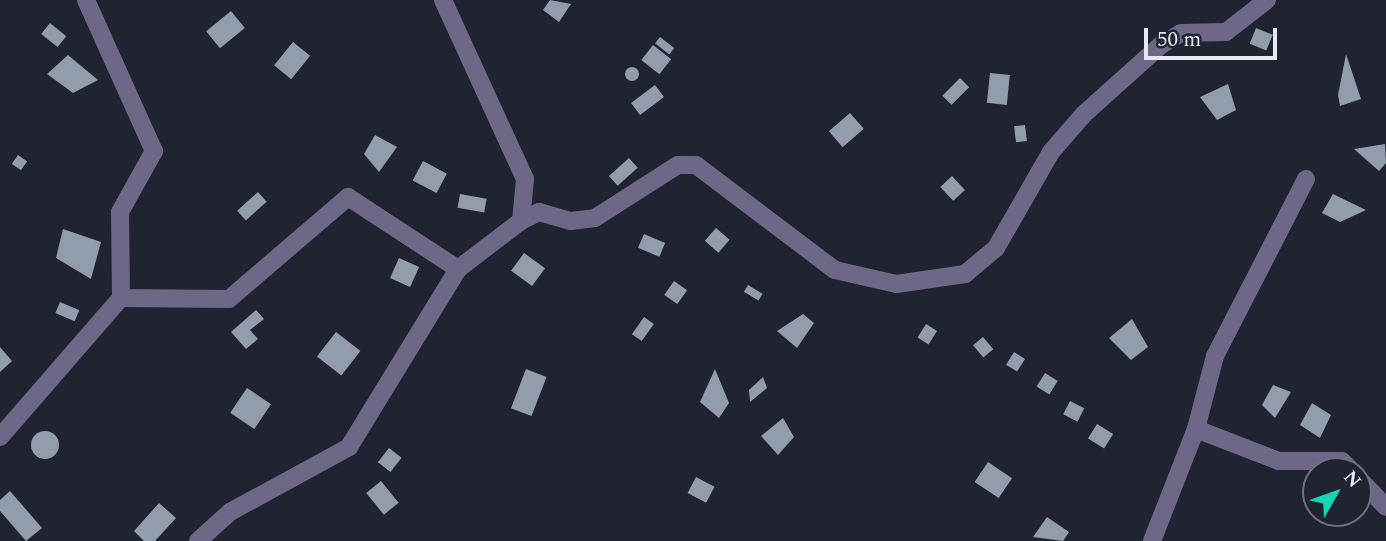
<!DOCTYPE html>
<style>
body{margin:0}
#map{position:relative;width:1386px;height:541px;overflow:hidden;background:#202330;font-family:Spectral,serif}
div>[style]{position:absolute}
.building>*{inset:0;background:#919dab;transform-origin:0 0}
.round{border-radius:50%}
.minor>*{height:18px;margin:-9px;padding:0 9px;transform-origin:9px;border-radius:9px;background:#6f6788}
span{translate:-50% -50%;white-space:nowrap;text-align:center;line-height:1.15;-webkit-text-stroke:7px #202330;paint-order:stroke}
.north{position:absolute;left:1302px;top:457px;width:70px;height:70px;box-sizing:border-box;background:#202330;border:2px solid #6f727e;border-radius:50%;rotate:50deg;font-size:19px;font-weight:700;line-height:28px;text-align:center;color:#e6e9f2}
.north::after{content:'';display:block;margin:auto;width:24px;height:32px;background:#15d5b3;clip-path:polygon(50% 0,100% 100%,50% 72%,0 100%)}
.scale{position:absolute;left:1144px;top:28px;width:133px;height:32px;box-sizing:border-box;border:4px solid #e6e9f2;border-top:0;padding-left:9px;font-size:21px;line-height:24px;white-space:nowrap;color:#e6e9f2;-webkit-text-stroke:5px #202330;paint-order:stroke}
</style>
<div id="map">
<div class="building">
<div style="clip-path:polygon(550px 0,571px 4px,559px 22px,543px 10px)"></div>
<div style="left:231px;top:11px;width:22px;height:32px;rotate:51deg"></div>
<div style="left:50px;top:23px;width:21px;height:14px;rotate:39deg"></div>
<div style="left:1256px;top:28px;width:18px;height:17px;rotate:22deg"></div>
<div style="left:660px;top:37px;width:18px;height:8px;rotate:38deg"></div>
<div style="left:293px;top:42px;width:22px;height:30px;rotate:39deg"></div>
<div style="left:653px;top:45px;width:23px;height:19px;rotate:38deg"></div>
<div style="clip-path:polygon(1346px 54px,1361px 99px,1340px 106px,1338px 95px)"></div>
<div style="clip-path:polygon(68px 55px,98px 80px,73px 93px,47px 74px)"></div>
<div class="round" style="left:625px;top:67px;width:14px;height:14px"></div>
<div style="left:990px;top:73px;width:20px;height:30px;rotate:6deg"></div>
<div style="left:960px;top:78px;width:13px;height:25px;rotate:45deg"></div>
<div style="clip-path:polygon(1228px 84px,1236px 110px,1217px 120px,1200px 97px)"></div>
<div style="left:655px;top:85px;width:15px;height:30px;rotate:53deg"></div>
<div style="left:850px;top:113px;width:21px;height:28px;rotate:49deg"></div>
<div style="left:1025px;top:125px;width:16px;height:11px;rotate:83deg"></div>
<div style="clip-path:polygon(375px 135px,397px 147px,379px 172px,364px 154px)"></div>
<div style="clip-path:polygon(1385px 144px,1386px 163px,1379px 171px,1354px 149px)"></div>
<div style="left:18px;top:155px;width:11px;height:11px;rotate:34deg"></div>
<div style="left:629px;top:158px;width:13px;height:27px;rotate:48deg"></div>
<div style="left:423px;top:161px;width:27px;height:22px;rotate:28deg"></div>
<div style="left:952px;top:176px;width:19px;height:16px;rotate:47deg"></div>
<div style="left:258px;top:192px;width:13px;height:28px;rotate:48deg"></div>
<div style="left:460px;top:194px;width:27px;height:14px;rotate:10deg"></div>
<div style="clip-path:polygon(1333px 194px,1366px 210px,1340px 222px,1322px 213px)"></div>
<div style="left:716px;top:228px;width:18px;height:17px;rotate:41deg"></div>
<div style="clip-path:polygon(63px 229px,101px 242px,91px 279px,56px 258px)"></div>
<div style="left:644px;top:234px;width:23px;height:15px;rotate:23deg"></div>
<div style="left:524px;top:253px;width:26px;height:22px;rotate:36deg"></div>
<div style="left:399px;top:258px;width:22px;height:22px;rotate:24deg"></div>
<div style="left:674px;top:281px;width:16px;height:17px;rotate:35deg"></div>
<div style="left:748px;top:285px;width:17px;height:8px;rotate:31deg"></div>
<div style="left:60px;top:302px;width:21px;height:12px;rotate:23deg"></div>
<div style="clip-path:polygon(256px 310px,264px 319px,250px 330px,258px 339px,246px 349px,231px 332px)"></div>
<div style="clip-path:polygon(803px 314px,814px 323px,797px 348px,777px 331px)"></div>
<div style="left:644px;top:317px;width:12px;height:21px;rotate:35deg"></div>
<div style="clip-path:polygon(1132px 319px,1148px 347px,1131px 360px,1109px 338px)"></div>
<div style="left:926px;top:324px;width:13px;height:16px;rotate:32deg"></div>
<div style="left:336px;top:332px;width:31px;height:31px;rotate:38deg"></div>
<div style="left:983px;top:337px;width:16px;height:13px;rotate:50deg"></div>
<div style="clip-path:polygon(0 347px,12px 361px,0 372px)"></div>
<div style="left:1014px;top:352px;width:13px;height:15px;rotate:32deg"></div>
<div style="left:526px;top:369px;width:22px;height:42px;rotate:21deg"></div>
<div style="clip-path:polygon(715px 369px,729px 403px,719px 418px,700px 402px)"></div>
<div style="left:1045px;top:373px;width:15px;height:16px;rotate:32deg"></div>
<div style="clip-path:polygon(763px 377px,767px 388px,750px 402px,749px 390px)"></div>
<div style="clip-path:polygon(1273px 385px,1291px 392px,1275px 418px,1262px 405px)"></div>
<div style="left:247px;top:388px;width:29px;height:30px;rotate:34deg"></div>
<div style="left:1070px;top:401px;width:16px;height:15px;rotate:27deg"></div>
<div style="clip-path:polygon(1312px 403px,1331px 415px,1320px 438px,1300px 425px)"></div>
<div style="clip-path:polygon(783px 418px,794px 437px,778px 455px,761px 436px)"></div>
<div style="left:1097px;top:424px;width:19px;height:17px;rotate:32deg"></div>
<div class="round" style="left:31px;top:431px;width:28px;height:28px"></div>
<div style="left:389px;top:448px;width:16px;height:18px;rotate:38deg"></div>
<div style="left:988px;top:462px;width:29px;height:24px;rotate:34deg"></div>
<div style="left:696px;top:477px;width:21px;height:18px;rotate:28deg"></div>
<div style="left:381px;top:481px;width:28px;height:19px;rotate:51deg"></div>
<div style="clip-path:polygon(10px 491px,42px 528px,26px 541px,0 511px,0 500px)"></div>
<div style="clip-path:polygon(159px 503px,176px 518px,155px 541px,144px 541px,134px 531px)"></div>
<div style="clip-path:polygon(1047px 517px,1069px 532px,1063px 541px,1033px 537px)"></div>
</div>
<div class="minor">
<div style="left:86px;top:0;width:166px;rotate:65.8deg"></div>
<div style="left:154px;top:151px;width:70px;rotate:119.1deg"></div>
<div style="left:120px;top:212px;width:86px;rotate:89.3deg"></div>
<div style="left:443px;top:0;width:197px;rotate:65.4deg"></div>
<div style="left:525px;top:179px;width:42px;rotate:95.4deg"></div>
<div style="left:1306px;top:179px;width:199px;rotate:117.2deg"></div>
<div style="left:1215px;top:356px;width:75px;rotate:104.6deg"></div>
<div style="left:1196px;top:429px;width:89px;rotate:21.1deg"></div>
<div style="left:1279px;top:461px;width:63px"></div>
<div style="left:1342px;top:461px;width:14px;rotate:45deg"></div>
<div style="left:0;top:437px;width:184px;rotate:-49deg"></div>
<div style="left:121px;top:298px;width:108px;rotate:0.5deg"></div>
<div style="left:229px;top:299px;width:157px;rotate:-40.6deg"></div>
<div style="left:348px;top:197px;width:131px;rotate:33.2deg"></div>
<div style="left:1358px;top:478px;width:40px;rotate:46deg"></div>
<div style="left:198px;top:541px;width:43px;rotate:-42.2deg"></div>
<div style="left:230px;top:512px;width:136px;rotate:-28.6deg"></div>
<div style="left:349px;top:447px;width:209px;rotate:-58.5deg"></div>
<div style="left:458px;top:269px;width:79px;rotate:-37.3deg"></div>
<div style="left:521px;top:221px;width:20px;rotate:-27deg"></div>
<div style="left:539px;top:212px;width:33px;rotate:16deg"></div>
<div style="left:571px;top:221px;width:24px;rotate:-7deg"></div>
<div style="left:595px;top:218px;width:98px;rotate:-32.6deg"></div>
<div style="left:678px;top:165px;width:18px"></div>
<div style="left:696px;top:165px;width:174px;rotate:37.1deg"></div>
<div style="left:835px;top:270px;width:63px;rotate:12.9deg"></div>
<div style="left:896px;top:284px;width:70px;rotate:-8.2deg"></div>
<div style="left:965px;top:274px;width:40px;rotate:-40deg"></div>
<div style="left:996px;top:248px;width:111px;rotate:-60.2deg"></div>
<div style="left:1051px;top:152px;width:50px;rotate:-49deg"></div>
<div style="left:1084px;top:114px;width:103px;rotate:-41.9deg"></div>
<div style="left:1161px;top:45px;width:23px;rotate:-31deg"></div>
<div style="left:1181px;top:33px;width:45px;rotate:-1.3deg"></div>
<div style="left:1226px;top:32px;width:52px;rotate:-38deg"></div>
<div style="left:1152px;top:541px;width:120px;rotate:-68.6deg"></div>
</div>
<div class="north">N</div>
<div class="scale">50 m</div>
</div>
